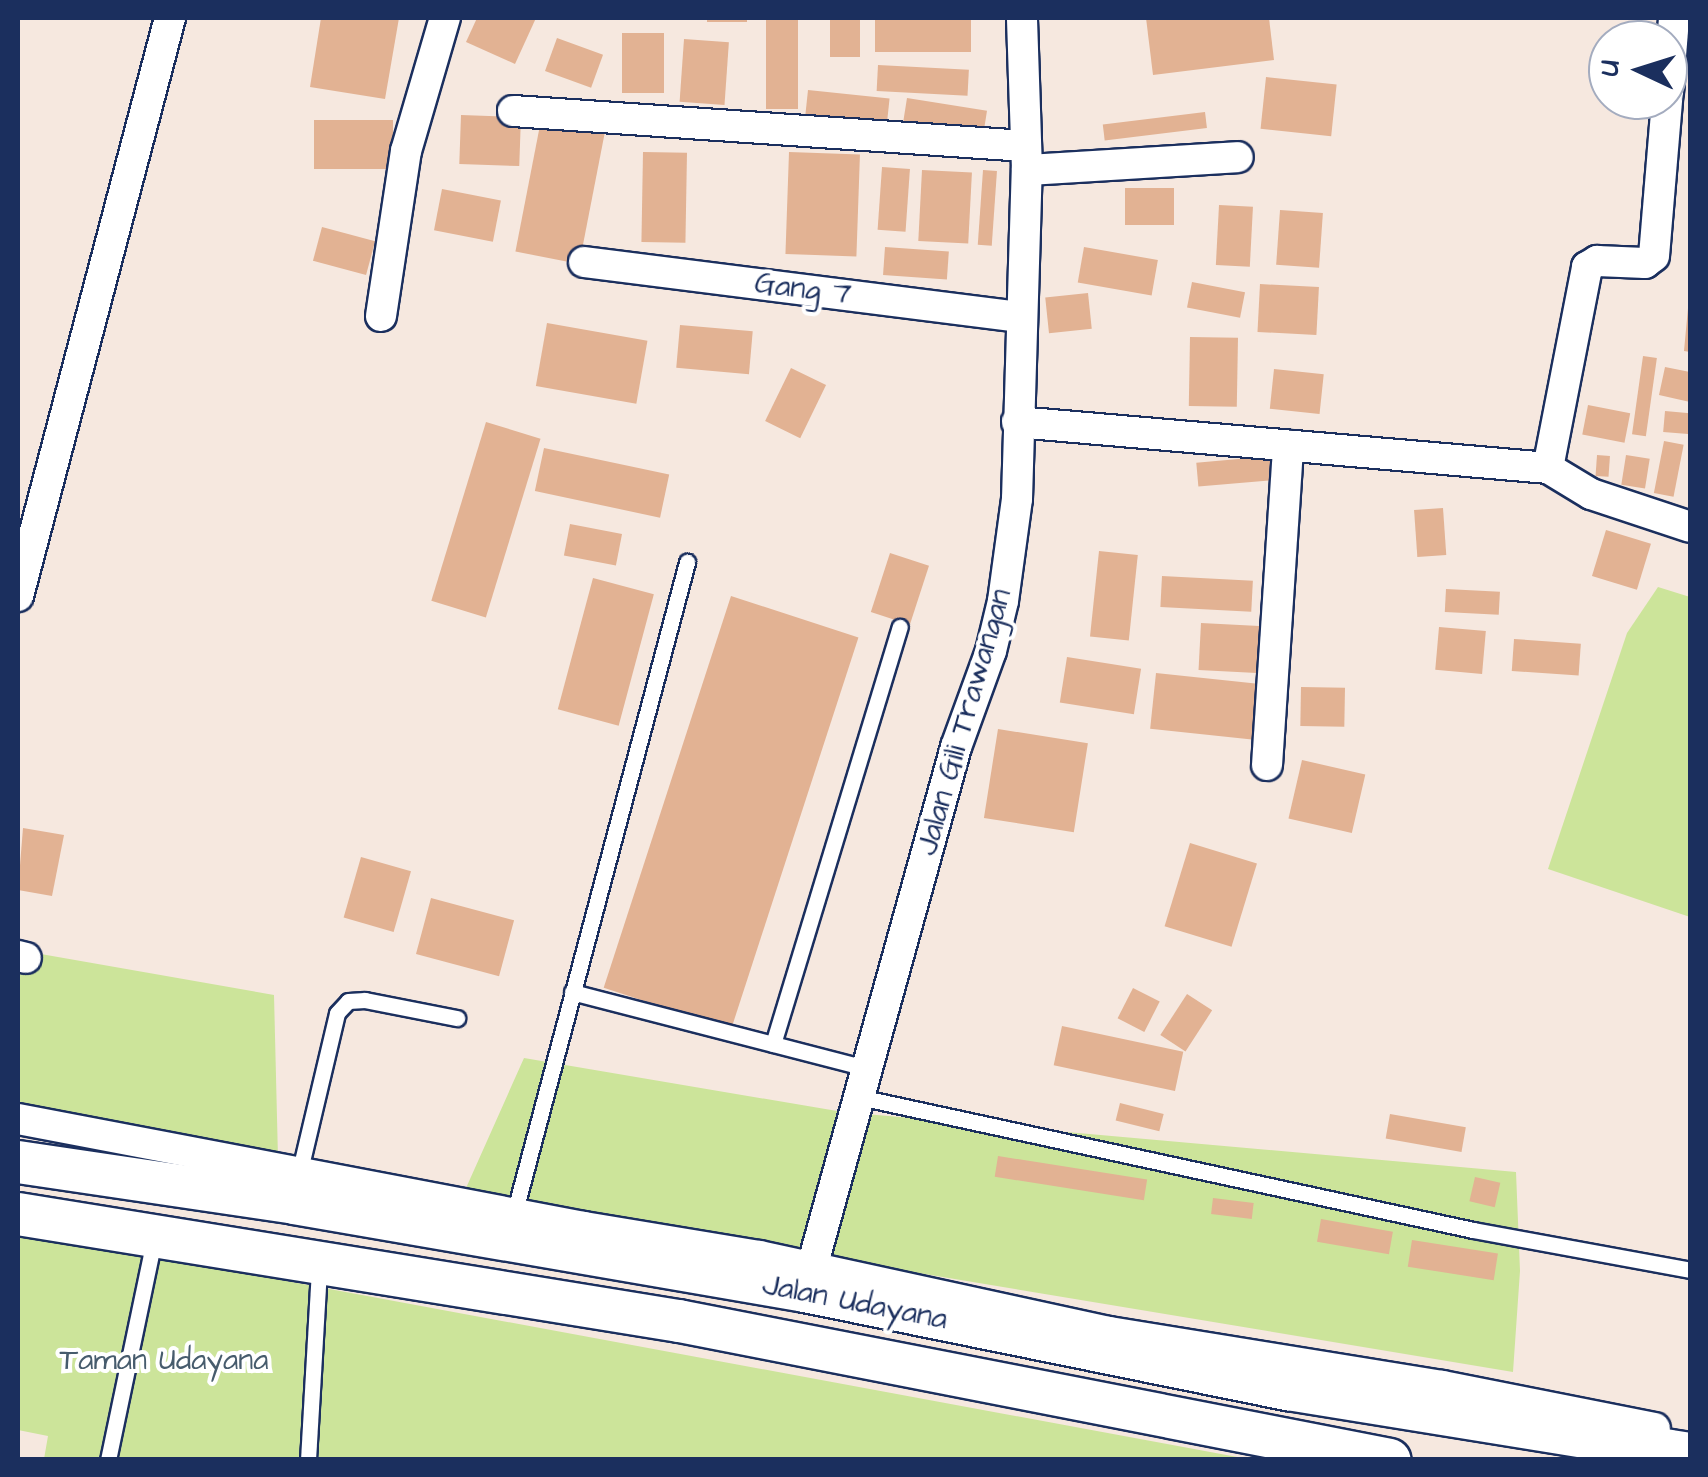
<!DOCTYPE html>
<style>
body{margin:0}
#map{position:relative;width:1708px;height:1477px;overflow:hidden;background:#f6e8df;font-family:"Architects Daughter",sans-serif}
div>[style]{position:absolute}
.green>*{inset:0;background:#cce49a}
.building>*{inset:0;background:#e2b293;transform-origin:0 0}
.roads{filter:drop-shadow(2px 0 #1b2f5e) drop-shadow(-2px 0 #1b2f5e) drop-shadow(0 2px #1b2f5e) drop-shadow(0 -2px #1b2f5e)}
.lane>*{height:15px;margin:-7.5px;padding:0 7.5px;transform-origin:7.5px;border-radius:7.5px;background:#fff}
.street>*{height:30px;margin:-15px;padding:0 15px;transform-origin:15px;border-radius:15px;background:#fff}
.secondary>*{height:42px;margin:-21px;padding:0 21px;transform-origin:21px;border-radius:21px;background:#fff}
span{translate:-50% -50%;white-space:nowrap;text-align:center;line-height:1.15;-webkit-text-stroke:8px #fff;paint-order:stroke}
.street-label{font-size:30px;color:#1b2f5e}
.park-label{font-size:30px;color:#475c6d}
.frame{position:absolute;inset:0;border:20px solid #1b2f5e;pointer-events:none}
.north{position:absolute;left:1588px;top:20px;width:100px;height:100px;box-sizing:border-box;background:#fff;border:2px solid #a4acbf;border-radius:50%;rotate:274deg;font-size:28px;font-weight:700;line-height:40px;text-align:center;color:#1b2f5e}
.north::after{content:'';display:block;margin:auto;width:35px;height:45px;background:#1b2f5e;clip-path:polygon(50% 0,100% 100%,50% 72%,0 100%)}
</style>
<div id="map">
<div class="green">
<div style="clip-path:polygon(1658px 587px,1690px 597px,1690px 917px,1548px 869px,1627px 633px)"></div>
<div style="clip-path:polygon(18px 950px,274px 995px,278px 1158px,18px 1112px)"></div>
<div style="clip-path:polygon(524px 1058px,843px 1112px,1516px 1172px,1520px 1271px,1513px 1372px,462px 1197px)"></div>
<div style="clip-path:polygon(18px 1235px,254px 1275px,1248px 1459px,44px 1459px,48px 1436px,18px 1430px)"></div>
</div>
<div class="building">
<div style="clip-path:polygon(321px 18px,399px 18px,385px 99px,310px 87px)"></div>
<div style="clip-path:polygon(477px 18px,536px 18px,515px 64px,466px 42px)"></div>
<div style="left:707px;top:18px;width:40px;height:4px"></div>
<div style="left:766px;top:18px;width:32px;height:91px"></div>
<div style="left:830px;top:18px;width:30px;height:39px"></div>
<div style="left:875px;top:18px;width:96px;height:34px"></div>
<div style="clip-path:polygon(1146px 18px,1269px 18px,1274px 60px,1153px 75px)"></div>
<div style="left:622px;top:33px;width:42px;height:60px"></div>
<div style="left:557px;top:38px;width:49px;height:35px;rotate:20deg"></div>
<div style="left:684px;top:39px;width:45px;height:63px;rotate:4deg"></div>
<div style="left:878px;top:65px;width:91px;height:26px;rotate:3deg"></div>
<div style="left:1266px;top:77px;width:71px;height:52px;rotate:6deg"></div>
<div style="left:808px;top:90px;width:82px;height:29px;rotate:6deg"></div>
<div style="left:907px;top:98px;width:81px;height:24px;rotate:9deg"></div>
<div style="left:1205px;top:112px;width:16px;height:103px;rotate:83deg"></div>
<div style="left:461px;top:115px;width:60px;height:49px;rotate:2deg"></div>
<div style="left:393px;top:120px;width:49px;height:79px;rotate:90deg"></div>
<div style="left:541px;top:120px;width:65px;height:134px;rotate:11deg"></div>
<div style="left:643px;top:152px;width:44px;height:90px;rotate:1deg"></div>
<div style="left:789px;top:152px;width:71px;height:102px;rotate:2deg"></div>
<div style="left:882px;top:167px;width:28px;height:63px;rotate:4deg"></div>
<div style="left:922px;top:170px;width:50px;height:71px;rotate:3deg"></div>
<div style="left:983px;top:170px;width:14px;height:75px;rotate:4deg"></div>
<div style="left:1125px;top:188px;width:49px;height:37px"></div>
<div style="left:442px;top:189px;width:60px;height:42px;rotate:11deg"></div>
<div style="left:1219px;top:205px;width:34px;height:60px;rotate:3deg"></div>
<div style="left:1280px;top:210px;width:43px;height:55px;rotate:4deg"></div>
<div style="left:322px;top:227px;width:55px;height:35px;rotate:15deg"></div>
<div style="left:885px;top:247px;width:64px;height:28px;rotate:4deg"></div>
<div style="left:1084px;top:247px;width:75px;height:36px;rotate:10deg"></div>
<div style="left:1192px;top:282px;width:54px;height:26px;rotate:11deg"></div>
<div style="left:1260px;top:284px;width:59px;height:48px;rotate:3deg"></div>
<div style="left:1088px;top:293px;width:36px;height:43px;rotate:84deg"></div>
<div style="clip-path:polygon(1688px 308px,1690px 308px,1690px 352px,1684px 351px)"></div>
<div style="left:547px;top:323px;width:102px;height:64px;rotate:10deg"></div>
<div style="left:680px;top:325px;width:73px;height:43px;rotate:5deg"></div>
<div style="left:1190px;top:337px;width:48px;height:69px;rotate:1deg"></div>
<div style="left:1643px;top:356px;width:14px;height:79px;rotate:8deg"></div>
<div style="clip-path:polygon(1665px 367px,1690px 372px,1690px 402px,1659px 395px)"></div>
<div style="left:791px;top:368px;width:39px;height:59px;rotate:26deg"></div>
<div style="left:1274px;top:369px;width:50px;height:40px;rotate:6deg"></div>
<div style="left:1588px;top:405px;width:43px;height:30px;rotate:11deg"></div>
<div style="left:1665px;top:411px;width:25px;height:21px;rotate:5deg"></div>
<div style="left:486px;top:422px;width:57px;height:187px;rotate:17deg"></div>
<div style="left:1664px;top:441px;width:20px;height:53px;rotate:11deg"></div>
<div style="left:544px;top:448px;width:128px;height:44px;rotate:12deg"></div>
<div style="left:1597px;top:455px;width:13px;height:21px;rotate:4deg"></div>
<div style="left:1626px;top:455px;width:24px;height:30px;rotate:9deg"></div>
<div style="left:1273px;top:456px;width:24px;height:77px;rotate:85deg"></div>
<div style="left:1443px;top:508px;width:47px;height:29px;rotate:86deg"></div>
<div style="left:570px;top:524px;width:53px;height:32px;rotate:11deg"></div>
<div style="left:1606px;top:530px;width:47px;height:48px;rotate:17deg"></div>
<div style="left:1099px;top:551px;width:39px;height:86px;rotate:6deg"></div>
<div style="left:890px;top:553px;width:41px;height:62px;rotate:18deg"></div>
<div style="left:1162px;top:576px;width:91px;height:31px;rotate:3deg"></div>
<div style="left:593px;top:578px;width:63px;height:136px;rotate:15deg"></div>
<div style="left:1446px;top:589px;width:54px;height:23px;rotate:3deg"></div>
<div style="left:731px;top:596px;width:134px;height:412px;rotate:18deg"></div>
<div style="left:1201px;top:623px;width:68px;height:47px;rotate:3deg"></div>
<div style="left:1439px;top:627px;width:47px;height:43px;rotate:5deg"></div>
<div style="left:1514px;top:639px;width:67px;height:32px;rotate:4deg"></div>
<div style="left:1067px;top:657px;width:75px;height:46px;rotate:9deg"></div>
<div style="left:1156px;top:673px;width:107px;height:56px;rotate:6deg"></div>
<div style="left:1301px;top:687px;width:44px;height:39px;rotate:1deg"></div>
<div style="left:998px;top:729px;width:91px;height:90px;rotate:9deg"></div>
<div style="left:1302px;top:760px;width:65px;height:60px;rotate:13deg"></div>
<div style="clip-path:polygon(23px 828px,64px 835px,52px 896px,18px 890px)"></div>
<div style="left:1190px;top:843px;width:70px;height:87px;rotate:17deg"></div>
<div style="left:361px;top:857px;width:52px;height:63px;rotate:16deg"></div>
<div style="left:431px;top:898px;width:86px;height:58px;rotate:15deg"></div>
<div style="left:1133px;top:988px;width:30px;height:34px;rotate:27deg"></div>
<div style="left:1187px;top:994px;width:30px;height:49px;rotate:33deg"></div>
<div style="left:1062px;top:1026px;width:124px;height:40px;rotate:12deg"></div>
<div style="left:1120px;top:1103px;width:45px;height:18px;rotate:14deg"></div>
<div style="left:1390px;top:1114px;width:77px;height:25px;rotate:10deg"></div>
<div style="left:998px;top:1156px;width:151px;height:21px;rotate:9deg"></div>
<div style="left:1475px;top:1177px;width:26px;height:25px;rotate:13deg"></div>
<div style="left:1213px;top:1198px;width:41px;height:16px;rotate:7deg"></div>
<div style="left:1321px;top:1219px;width:73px;height:23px;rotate:10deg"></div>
<div style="left:1412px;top:1240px;width:87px;height:27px;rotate:9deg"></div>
</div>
<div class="roads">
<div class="lane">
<div style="left:572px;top:992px;width:303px;rotate:14.5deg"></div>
<div style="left:773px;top:1044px;width:436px;rotate:-73.1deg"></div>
<div style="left:859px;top:1097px;width:628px;rotate:12.22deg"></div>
<div style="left:1473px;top:1230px;width:221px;rotate:10.4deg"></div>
<div style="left:299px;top:1174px;width:165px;rotate:-76.7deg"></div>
<div style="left:337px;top:1013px;width:16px;rotate:-47deg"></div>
<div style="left:348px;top:1001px;width:17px;rotate:-3deg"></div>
<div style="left:365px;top:1000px;width:94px;rotate:11.1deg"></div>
<div style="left:513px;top:1218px;width:679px;rotate:-75.14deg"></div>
<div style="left:108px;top:1460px;width:225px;rotate:-78.2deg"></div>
<div style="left:308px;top:1460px;width:192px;rotate:-86.7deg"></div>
</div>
<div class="street">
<div style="left:1668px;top:93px;width:75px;rotate:-85.4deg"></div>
<div style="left:513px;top:111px;width:513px;rotate:3.91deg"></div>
<div style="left:1027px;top:170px;width:211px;rotate:-3.5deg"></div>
<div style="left:584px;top:262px;width:441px;rotate:7.2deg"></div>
<div style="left:381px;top:316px;width:167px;rotate:-81.4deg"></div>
<div style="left:406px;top:151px;width:139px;rotate:-73.7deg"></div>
<div style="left:1017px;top:422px;width:533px;rotate:4.95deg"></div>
<div style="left:1548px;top:468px;width:50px;rotate:31.2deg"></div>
<div style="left:1591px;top:494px;width:104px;rotate:18.4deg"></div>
<div style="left:1548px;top:468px;width:205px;rotate:-79deg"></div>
<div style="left:1587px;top:267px;width:12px;rotate:-31deg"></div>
<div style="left:1597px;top:261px;width:48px;rotate:2.4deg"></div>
<div style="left:1645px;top:263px;width:11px;rotate:-38deg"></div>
<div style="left:1654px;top:256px;width:157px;rotate:-85.2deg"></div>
<div style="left:18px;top:596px;width:598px;rotate:-75.27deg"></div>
<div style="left:1267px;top:765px;width:320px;rotate:-86.2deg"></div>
<div style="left:18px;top:956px;width:8px;rotate:14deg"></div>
<div style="left:18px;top:1119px;width:576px;rotate:10.8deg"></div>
<div style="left:584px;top:1227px;width:178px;rotate:9.4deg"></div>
<div style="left:760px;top:1256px;width:357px;rotate:12.3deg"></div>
<div style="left:1109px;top:1332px;width:337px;rotate:9.2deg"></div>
<div style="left:1442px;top:1386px;width:217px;rotate:11.2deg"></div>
<div style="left:807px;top:1285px;width:558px;rotate:-74.52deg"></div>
<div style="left:956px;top:747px;width:102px;rotate:-70deg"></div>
<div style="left:991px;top:651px;width:51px;rotate:-76.5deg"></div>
<div style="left:1003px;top:601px;width:103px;rotate:-82.2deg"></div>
<div style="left:1017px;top:499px;width:329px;rotate:-88.3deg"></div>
<div style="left:1027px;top:170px;width:152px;rotate:-91.9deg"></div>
</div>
<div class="secondary">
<div style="left:18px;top:1162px;width:279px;rotate:8.4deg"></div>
<div style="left:294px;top:1203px;width:519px;rotate:9.77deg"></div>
<div style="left:805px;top:1291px;width:493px;rotate:11.5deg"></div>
<div style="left:1288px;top:1389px;width:407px;rotate:9.2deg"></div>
<div style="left:18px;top:1214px;width:670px;rotate:9.2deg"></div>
<div style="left:679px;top:1321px;width:724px;rotate:11.06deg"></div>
</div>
</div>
<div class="street-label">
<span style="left:803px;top:289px;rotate:7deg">Gang 7</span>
<span style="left:964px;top:722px;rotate:-74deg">Jalan Gili Trawangan</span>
<span style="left:855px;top:1302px;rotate:11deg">Jalan Udayana</span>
</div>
<div class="park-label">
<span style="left:164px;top:1360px">Taman Udayana</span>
</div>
<div class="frame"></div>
<div class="north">U</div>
</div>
